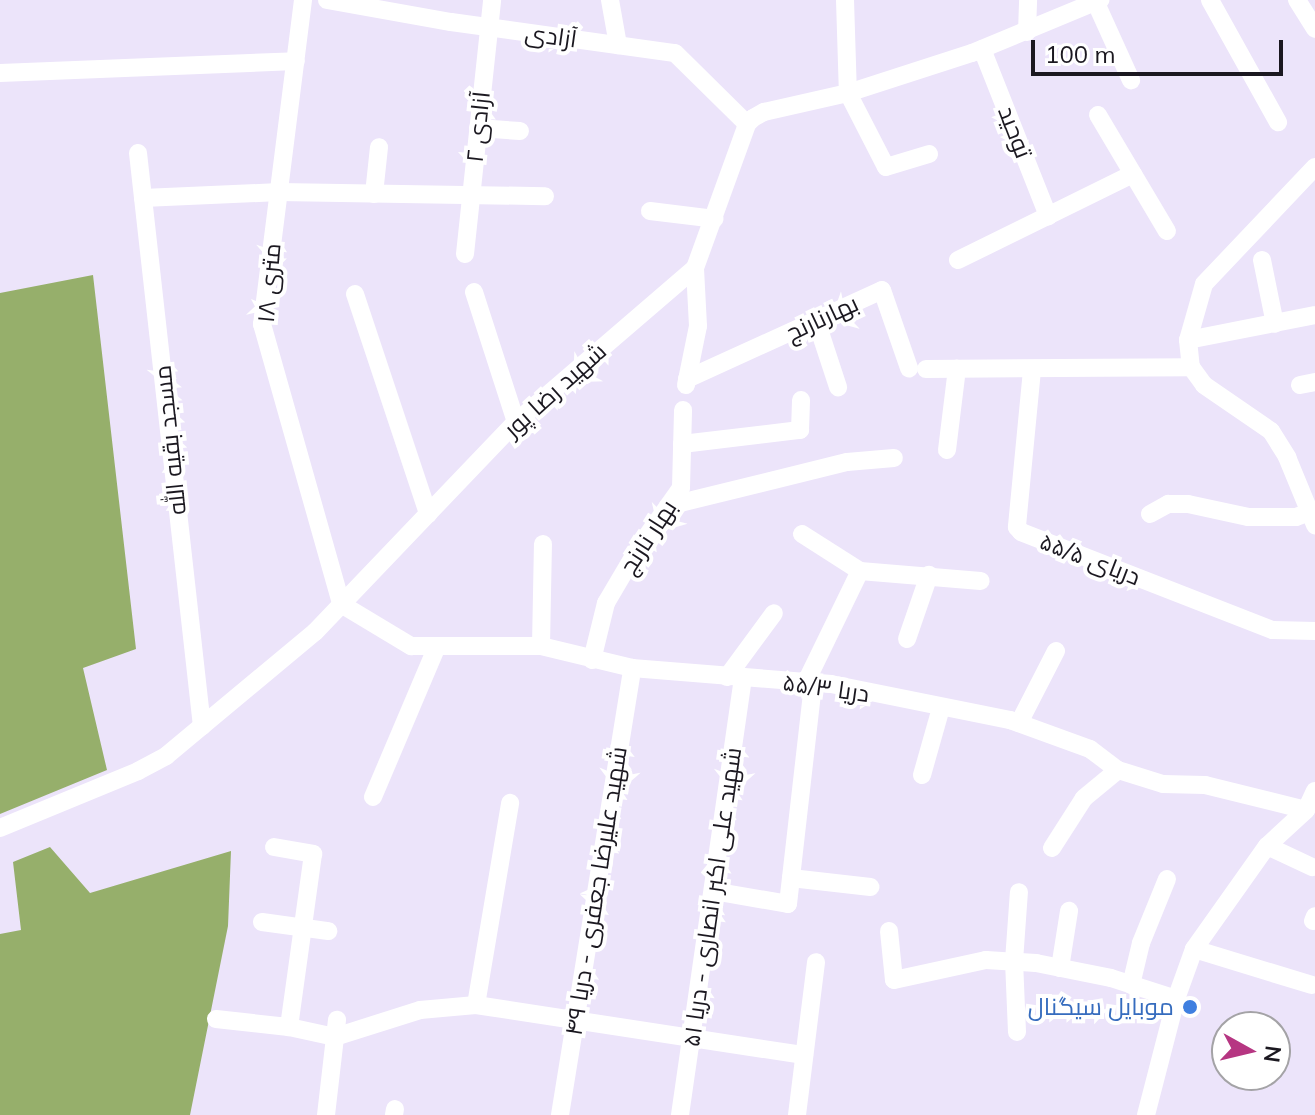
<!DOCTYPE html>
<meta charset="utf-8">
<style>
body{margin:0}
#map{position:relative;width:1315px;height:1115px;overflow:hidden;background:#ece4fa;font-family:Mulish,Cairo,sans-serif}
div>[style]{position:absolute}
.forest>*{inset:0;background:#96af6b}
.minor>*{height:18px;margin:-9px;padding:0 9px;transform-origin:9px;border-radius:9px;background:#fff}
.dots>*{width:22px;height:22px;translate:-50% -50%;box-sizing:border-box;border:4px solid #fff;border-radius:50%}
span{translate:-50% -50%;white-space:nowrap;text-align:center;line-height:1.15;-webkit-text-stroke:8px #fff;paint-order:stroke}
.street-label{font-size:24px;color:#1b1820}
.shop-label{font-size:24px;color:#366cbe}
.right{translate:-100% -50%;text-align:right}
.north{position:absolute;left:1211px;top:1011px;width:80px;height:80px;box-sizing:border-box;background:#fff;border:2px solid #a4a3a6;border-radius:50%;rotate:98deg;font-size:22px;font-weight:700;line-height:32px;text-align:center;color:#1b1820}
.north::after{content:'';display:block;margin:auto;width:28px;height:36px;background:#b63682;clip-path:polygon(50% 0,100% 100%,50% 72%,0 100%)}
.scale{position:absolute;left:1031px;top:40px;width:252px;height:36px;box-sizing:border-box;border:4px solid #1b1820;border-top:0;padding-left:10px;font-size:24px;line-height:28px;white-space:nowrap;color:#1b1820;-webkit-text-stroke:6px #fff;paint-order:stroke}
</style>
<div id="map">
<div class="forest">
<div style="clip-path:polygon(93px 275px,136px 649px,83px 668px,107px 770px,0 814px,0 293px)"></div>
<div style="clip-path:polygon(50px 847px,90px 893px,231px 851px,228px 926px,190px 1115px,0 1115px,0 934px,21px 930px,13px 862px)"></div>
</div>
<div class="minor">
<div style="left:303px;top:0;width:327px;rotate:97.2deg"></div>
<div style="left:262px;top:324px;width:291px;rotate:74.2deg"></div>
<div style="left:341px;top:604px;width:82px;rotate:31deg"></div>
<div style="left:411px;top:646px;width:130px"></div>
<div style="left:541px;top:646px;width:94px;rotate:13.6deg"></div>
<div style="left:632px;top:668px;width:200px;rotate:4.6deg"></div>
<div style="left:831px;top:684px;width:183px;rotate:11.4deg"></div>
<div style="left:1010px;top:720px;width:85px;rotate:19.9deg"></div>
<div style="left:1090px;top:749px;width:35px;rotate:37deg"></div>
<div style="left:1118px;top:770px;width:47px;rotate:17.3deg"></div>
<div style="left:1163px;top:784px;width:42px;rotate:1.4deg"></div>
<div style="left:1205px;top:785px;width:104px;rotate:13.9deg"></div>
<div style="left:327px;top:0;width:126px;rotate:10.1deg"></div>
<div style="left:451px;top:22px;width:226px;rotate:7.9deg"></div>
<div style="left:675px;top:53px;width:101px;rotate:44.6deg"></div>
<div style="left:610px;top:0;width:46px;rotate:79.9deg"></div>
<div style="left:845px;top:0;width:93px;rotate:88.2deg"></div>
<div style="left:848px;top:93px;width:83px;rotate:62.8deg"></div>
<div style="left:886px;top:167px;width:45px;rotate:-16.8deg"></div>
<div style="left:1210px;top:0;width:140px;rotate:60.9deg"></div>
<div style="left:1297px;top:0;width:34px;rotate:58deg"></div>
<div style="left:1096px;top:3px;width:85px;rotate:65.6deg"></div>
<div style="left:1027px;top:32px;width:32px;rotate:-88deg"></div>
<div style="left:982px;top:49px;width:180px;rotate:68.4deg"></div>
<div style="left:0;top:73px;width:296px;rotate:-2.3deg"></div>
<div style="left:1098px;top:115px;width:135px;rotate:59.3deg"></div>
<div style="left:478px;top:128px;width:42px;rotate:4.1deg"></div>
<div style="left:138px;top:153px;width:577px;rotate:83.63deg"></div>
<div style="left:1315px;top:167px;width:161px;rotate:133.5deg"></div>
<div style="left:1204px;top:284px;width:58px;rotate:105.9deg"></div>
<div style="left:1188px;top:340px;width:27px;rotate:84deg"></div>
<div style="left:1191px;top:367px;width:22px;rotate:54deg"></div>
<div style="left:1204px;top:385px;width:81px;rotate:34.5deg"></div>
<div style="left:1271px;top:431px;width:31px;rotate:58deg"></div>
<div style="left:1287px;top:457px;width:74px;rotate:67.6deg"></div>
<div style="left:374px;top:194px;width:47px;rotate:-83.9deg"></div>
<div style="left:143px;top:198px;width:136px;rotate:-2.5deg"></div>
<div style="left:279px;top:192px;width:266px;rotate:0.9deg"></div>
<div style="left:650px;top:211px;width:65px;rotate:7deg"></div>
<div style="left:465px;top:254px;width:255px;rotate:-83.9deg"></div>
<div style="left:958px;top:260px;width:195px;rotate:-26.2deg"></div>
<div style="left:1262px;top:260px;width:65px;rotate:78.5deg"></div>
<div style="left:474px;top:292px;width:137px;rotate:72.1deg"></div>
<div style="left:355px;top:294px;width:232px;rotate:71.6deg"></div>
<div style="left:816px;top:320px;width:71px;rotate:71.8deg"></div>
<div style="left:1188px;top:340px;width:129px;rotate:-11.1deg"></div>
<div style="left:926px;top:369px;width:265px;rotate:-0.4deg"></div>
<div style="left:1032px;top:370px;width:158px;rotate:95.5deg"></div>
<div style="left:1017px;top:527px;width:6px;rotate:51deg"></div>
<div style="left:1021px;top:532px;width:270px;rotate:21.3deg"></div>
<div style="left:1273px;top:630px;width:42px;rotate:1.4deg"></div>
<div style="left:687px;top:379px;width:214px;rotate:-24.5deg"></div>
<div style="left:882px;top:290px;width:83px;rotate:70.9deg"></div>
<div style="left:686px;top:385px;width:60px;rotate:-78.5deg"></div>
<div style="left:698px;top:326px;width:58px;rotate:-93deg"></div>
<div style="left:1300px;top:385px;width:15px;rotate:-11deg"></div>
<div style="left:682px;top:444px;width:119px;rotate:-6.8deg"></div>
<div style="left:800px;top:430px;width:30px;rotate:-88deg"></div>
<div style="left:947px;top:450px;width:82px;rotate:-83deg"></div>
<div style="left:668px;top:506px;width:184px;rotate:-13.8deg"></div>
<div style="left:847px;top:462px;width:47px;rotate:-4.9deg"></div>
<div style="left:1150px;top:514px;width:21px;rotate:-29deg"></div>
<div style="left:1168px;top:504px;width:20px"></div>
<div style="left:1188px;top:504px;width:61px;rotate:12.2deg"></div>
<div style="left:1248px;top:517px;width:48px"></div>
<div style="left:1296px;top:517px;width:15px;rotate:-20deg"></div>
<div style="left:802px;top:534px;width:69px;rotate:32.5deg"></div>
<div style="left:860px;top:571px;width:121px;rotate:4.7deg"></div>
<div style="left:907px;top:639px;width:68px;rotate:-71deg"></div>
<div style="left:541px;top:646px;width:102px;rotate:-88.9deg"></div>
<div style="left:592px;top:660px;width:59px;rotate:-76.2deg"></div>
<div style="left:606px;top:603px;width:65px;rotate:-59.5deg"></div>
<div style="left:639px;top:547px;width:72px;rotate:-54.6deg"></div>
<div style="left:681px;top:488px;width:78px;rotate:-88.5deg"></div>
<div style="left:727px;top:677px;width:79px;rotate:-53.7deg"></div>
<div style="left:806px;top:682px;width:123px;rotate:-64.1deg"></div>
<div style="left:1019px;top:723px;width:81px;rotate:-62.8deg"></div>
<div style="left:922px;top:775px;width:70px;rotate:-74.2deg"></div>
<div style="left:373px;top:797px;width:164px;rotate:-67deg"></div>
<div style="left:0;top:828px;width:149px;rotate:-22.4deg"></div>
<div style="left:138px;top:771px;width:32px;rotate:-28deg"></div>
<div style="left:166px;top:756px;width:194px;rotate:-39.8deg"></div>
<div style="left:315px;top:632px;width:291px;rotate:-46.3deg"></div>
<div style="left:516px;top:422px;width:236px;rotate:-40.7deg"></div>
<div style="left:695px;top:268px;width:153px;rotate:-70.1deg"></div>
<div style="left:747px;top:124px;width:8px;rotate:-45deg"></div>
<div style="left:753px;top:118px;width:13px;rotate:-29deg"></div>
<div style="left:764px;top:112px;width:86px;rotate:-12.7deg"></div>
<div style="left:848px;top:93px;width:130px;rotate:-17.9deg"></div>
<div style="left:972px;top:53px;width:139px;rotate:-22.5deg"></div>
<div style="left:1267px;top:846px;width:50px;rotate:25deg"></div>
<div style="left:274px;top:847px;width:40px;rotate:10deg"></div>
<div style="left:313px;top:854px;width:175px;rotate:97.9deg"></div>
<div style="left:289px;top:1027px;width:47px;rotate:12.3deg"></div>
<div style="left:335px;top:1037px;width:89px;rotate:-17.6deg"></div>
<div style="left:420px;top:1010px;width:56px;rotate:-5.1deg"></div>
<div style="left:476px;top:1005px;width:332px;rotate:8.7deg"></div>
<div style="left:1052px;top:848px;width:59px;rotate:-57.4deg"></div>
<div style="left:1084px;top:798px;width:44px;rotate:-39.5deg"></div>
<div style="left:791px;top:878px;width:80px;rotate:6.5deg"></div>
<div style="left:713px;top:891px;width:76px;rotate:9.8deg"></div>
<div style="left:788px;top:904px;width:222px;rotate:-83.5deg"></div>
<div style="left:1313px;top:921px;width:5px;rotate:-68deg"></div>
<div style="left:262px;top:922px;width:67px;rotate:7.8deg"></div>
<div style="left:889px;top:931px;width:49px;rotate:84.2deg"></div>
<div style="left:894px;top:980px;width:94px;rotate:-12.3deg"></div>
<div style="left:986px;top:960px;width:50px;rotate:3.4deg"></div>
<div style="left:1036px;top:963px;width:76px;rotate:11.3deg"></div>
<div style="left:1111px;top:978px;width:68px;rotate:17.9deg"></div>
<div style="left:1194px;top:949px;width:123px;rotate:17deg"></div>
<div style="left:1060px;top:968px;width:58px;rotate:-81deg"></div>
<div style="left:1131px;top:985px;width:43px;rotate:-76.6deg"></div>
<div style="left:1141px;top:943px;width:69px;rotate:-67.9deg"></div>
<div style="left:476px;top:1005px;width:205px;rotate:-80.4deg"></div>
<div style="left:216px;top:1019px;width:73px;rotate:6.3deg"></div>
<div style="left:1017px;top:1032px;width:71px;rotate:-92.4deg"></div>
<div style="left:1014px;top:961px;width:69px;rotate:-85.9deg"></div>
<div style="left:326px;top:1115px;width:96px;rotate:-83.4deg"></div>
<div style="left:394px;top:1115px;width:6px;rotate:-81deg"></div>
<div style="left:560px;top:1115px;width:453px;rotate:-80.8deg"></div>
<div style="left:680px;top:1115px;width:441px;rotate:-81.8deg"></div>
<div style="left:797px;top:1115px;width:154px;rotate:-82.9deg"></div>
<div style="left:1146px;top:1115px;width:120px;rotate:-75.5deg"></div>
<div style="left:1176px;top:999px;width:53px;rotate:-70.2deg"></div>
<div style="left:1194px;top:949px;width:126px;rotate:-54.7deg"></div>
<div style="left:1267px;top:846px;width:53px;rotate:-42.7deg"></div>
<div style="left:1306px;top:810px;width:21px;rotate:-65deg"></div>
</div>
<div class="dots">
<div style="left:1190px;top:1007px;background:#3f7fe0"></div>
</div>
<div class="street-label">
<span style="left:551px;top:36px;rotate:8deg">آزادی</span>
<span style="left:478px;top:127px;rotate:-84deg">آزادی ۲</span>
<span style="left:1015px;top:132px;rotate:69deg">توحید</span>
<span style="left:269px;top:283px;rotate:-85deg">۱۸ متری</span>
<span style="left:822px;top:318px;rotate:-25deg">بهارنارنج</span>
<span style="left:555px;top:390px;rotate:-42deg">شهید رضا پور</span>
<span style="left:170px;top:440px;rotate:-96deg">مسجد بقیه الله</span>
<span style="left:648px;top:537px;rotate:-57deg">بهار نارنج</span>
<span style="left:1090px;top:559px;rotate:21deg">دریای ۵۵/۵</span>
<span style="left:826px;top:688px;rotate:8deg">دریا ۵۵/۳</span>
<span style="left:596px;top:891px;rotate:-81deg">شهید علیرضا جعفری - دریا ۴۹</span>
<span style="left:712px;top:897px;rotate:-82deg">شهید علی اکبر انصاری - دریا ۵۱</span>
</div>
<div class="shop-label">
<span class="right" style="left:1174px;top:1007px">موبایل سیگنال</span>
</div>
<div class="north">N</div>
<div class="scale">100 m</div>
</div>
